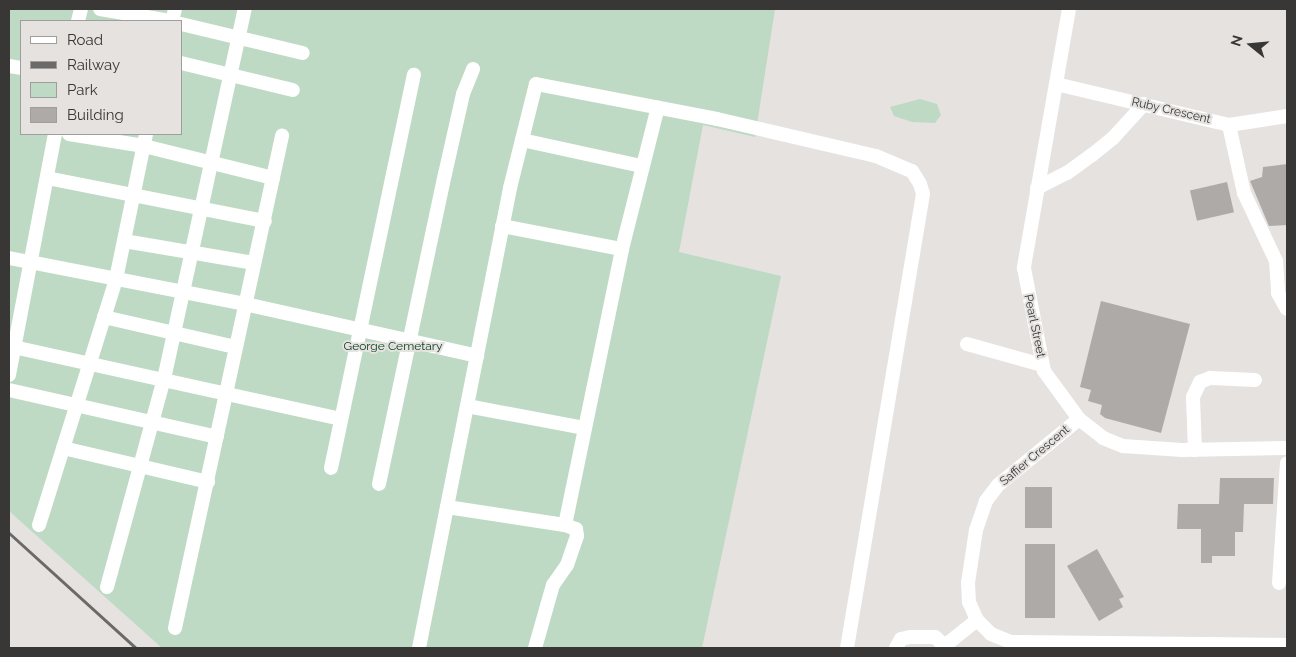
<!DOCTYPE html>
<style>
body{margin:0}
#map{position:relative;width:1296px;height:657px;overflow:hidden;background:#e5e2e0;font-family:Raleway,sans-serif}
div>[style]{position:absolute}
.green>*{inset:0;background:#bedac4}
.building>*{inset:0;background:#adaaa8;transform-origin:0 0}
.minor>*{height:14px;margin:-7px;padding:0 7px;transform-origin:7px;border-radius:7px;background:#fff}
.rail>*{height:3px;margin:-1.5px;padding:0 1.5px;transform-origin:1.5px;border-radius:1.5px;background:#6c6a69}
span{translate:-50% -50%;white-space:nowrap;text-align:center;line-height:1.15;-webkit-text-stroke:4px #e5e2e0;paint-order:stroke}
.street-label{font-size:12px;color:#383736}
.park-label{font-size:12px;color:#08401f}
.frame{position:absolute;inset:0;border:10px solid #383736;pointer-events:none}
.legend{position:absolute;left:20px;top:20px;width:162px;height:115px;box-sizing:border-box;background:#e5e2e0;border:1px solid #a09e9c;margin:0;padding:6px 9px;list-style:none;font-size:15px;color:#383736}
.legend li{display:flex;align-items:center;gap:10px;height:25px}
.legend b{width:25px;border:1px solid #a09e9c}
.north{position:absolute;left:1226px;top:20px;width:50px;height:50px;-webkit-text-stroke:4px #e5e2e0;paint-order:stroke;rotate:287deg;font-size:14px;font-weight:700;line-height:20px;text-align:center;color:#383736}
.north::after{content:'';display:block;margin:auto;width:18px;height:22px;background:#383736;clip-path:polygon(50% 0,100% 100%,50% 72%,0 100%)}
</style>
<div id="map">
<div class="green">
<div style="clip-path:polygon(evenodd,9px 9px,775px 9px,755px 137px,703px 125px,679px 252px,781px 276px,702px 648px,162px 648px,9px 511px,9px 9px,21px 21px,181px 21px,181px 134px,21px 134px,21px 21px)"></div>
<div style="clip-path:polygon(920px 99px,937px 104px,941px 115px,935px 123px,912px 122px,894px 116px,890px 107px)"></div>
</div>
<div class="building">
<div style="clip-path:polygon(1287px 164px,1287px 225px,1269px 226px,1250px 181px,1262px 177px,1263px 167px)"></div>
<div style="left:1227px;top:182px;width:31px;height:38px;rotate:77deg"></div>
<div style="clip-path:polygon(1101px 301px,1190px 324px,1161px 433px,1105px 418px,1100px 414px,1102px 405px,1088px 401px,1091px 390px,1080px 387px)"></div>
<div style="clip-path:polygon(1220px 478px,1274px 478px,1273px 504px,1244px 504px,1243px 532px,1235px 532px,1235px 556px,1212px 556px,1212px 563px,1201px 563px,1201px 529px,1177px 529px,1178px 504px,1219px 504px)"></div>
<div style="left:1025px;top:487px;width:27px;height:41px"></div>
<div style="left:1025px;top:544px;width:30px;height:74px"></div>
<div style="clip-path:polygon(1097px 549px,1124px 597px,1119px 599px,1123px 607px,1099px 621px,1067px 566px)"></div>
</div>
<div class="minor">
<div style="left:100px;top:9px;width:71px;rotate:9.7deg"></div>
<div style="left:1069px;top:9px;width:263px;rotate:99.9deg"></div>
<div style="left:1024px;top:268px;width:105px;rotate:79deg"></div>
<div style="left:1044px;top:371px;width:59px;rotate:53.9deg"></div>
<div style="left:1079px;top:419px;width:31px;rotate:38deg"></div>
<div style="left:1103px;top:438px;width:22px;rotate:22deg"></div>
<div style="left:1123px;top:446px;width:59px;rotate:3.9deg"></div>
<div style="left:1182px;top:450px;width:105px;rotate:-1.1deg"></div>
<div style="left:78px;top:21px;width:12px;rotate:-76deg"></div>
<div style="left:172px;top:21px;width:12px;rotate:-76deg"></div>
<div style="left:181px;top:24px;width:125px;rotate:13.4deg"></div>
<div style="left:181px;top:63px;width:115px;rotate:13.6deg"></div>
<div style="left:9px;top:66px;width:12px;rotate:9deg"></div>
<div style="left:1056px;top:84px;width:178px;rotate:13.3deg"></div>
<div style="left:1229px;top:125px;width:59px;rotate:-8.8deg"></div>
<div style="left:1229px;top:125px;width:70px;rotate:77.6deg"></div>
<div style="left:1244px;top:193px;width:75px;rotate:64.8deg"></div>
<div style="left:1276px;top:261px;width:32px;rotate:86deg"></div>
<div style="left:1278px;top:293px;width:18px;rotate:61deg"></div>
<div style="left:69px;top:134px;width:76px;rotate:9.1deg"></div>
<div style="left:144px;top:146px;width:133px;rotate:13.9deg"></div>
<div style="left:522px;top:140px;width:122px;rotate:12.3deg"></div>
<div style="left:47px;top:178px;width:222px;rotate:11.2deg"></div>
<div style="left:1037px;top:188px;width:34px;rotate:-27deg"></div>
<div style="left:1067px;top:173px;width:31px;rotate:-36deg"></div>
<div style="left:1092px;top:155px;width:27px;rotate:-39deg"></div>
<div style="left:1113px;top:138px;width:46px;rotate:-47.6deg"></div>
<div style="left:502px;top:226px;width:122px;rotate:10.9deg"></div>
<div style="left:124px;top:241px;width:132px;rotate:9.6deg"></div>
<div style="left:9px;top:258px;width:240px;rotate:11deg"></div>
<div style="left:245px;top:304px;width:238px;rotate:12.6deg"></div>
<div style="left:104px;top:317px;width:134px;rotate:12.9deg"></div>
<div style="left:967px;top:344px;width:78px;rotate:15.6deg"></div>
<div style="left:9px;top:346px;width:340px;rotate:12.4deg"></div>
<div style="left:9px;top:375px;width:245px;rotate:-79.2deg"></div>
<div style="left:9px;top:390px;width:213px;rotate:12.7deg"></div>
<div style="left:467px;top:406px;width:120px;rotate:10.6deg"></div>
<div style="left:1079px;top:419px;width:104px;rotate:140.8deg"></div>
<div style="left:998px;top:485px;width:20px;rotate:127deg"></div>
<div style="left:986px;top:501px;width:31px;rotate:109deg"></div>
<div style="left:976px;top:530px;width:54px;rotate:98.6deg"></div>
<div style="left:968px;top:583px;width:19px;rotate:87deg"></div>
<div style="left:969px;top:602px;width:20px;rotate:66deg"></div>
<div style="left:977px;top:620px;width:20px;rotate:45deg"></div>
<div style="left:991px;top:634px;width:22px;rotate:22deg"></div>
<div style="left:1011px;top:642px;width:276px;rotate:0.6deg"></div>
<div style="left:63px;top:448px;width:149px;rotate:13.2deg"></div>
<div style="left:1195px;top:450px;width:53px;rotate:-92.2deg"></div>
<div style="left:1193px;top:397px;width:17px;rotate:-65deg"></div>
<div style="left:1200px;top:382px;width:11px;rotate:-22deg"></div>
<div style="left:1210px;top:378px;width:45px;rotate:2.5deg"></div>
<div style="left:331px;top:468px;width:402px;rotate:-78.1deg"></div>
<div style="left:379px;top:484px;width:317px;rotate:-78deg"></div>
<div style="left:445px;top:174px;width:82px;rotate:-77.3deg"></div>
<div style="left:463px;top:94px;width:27px;rotate:-68deg"></div>
<div style="left:447px;top:507px;width:119px;rotate:8.7deg"></div>
<div style="left:39px;top:525px;width:258px;rotate:-72.6deg"></div>
<div style="left:116px;top:279px;width:148px;rotate:-78.3deg"></div>
<div style="left:1279px;top:583px;width:120px;rotate:-86.2deg"></div>
<div style="left:107px;top:587px;width:216px;rotate:-74.7deg"></div>
<div style="left:164px;top:379px;width:379px;rotate:-77.7deg"></div>
<div style="left:175px;top:628px;width:504px;rotate:-77.73deg"></div>
<div style="left:419px;top:648px;width:469px;rotate:-78.8deg"></div>
<div style="left:510px;top:188px;width:107px;rotate:-76deg"></div>
<div style="left:536px;top:84px;width:184px;rotate:10.9deg"></div>
<div style="left:717px;top:119px;width:163px;rotate:13.1deg"></div>
<div style="left:876px;top:156px;width:39px;rotate:23deg"></div>
<div style="left:912px;top:171px;width:15px;rotate:58deg"></div>
<div style="left:920px;top:184px;width:10px;rotate:73deg"></div>
<div style="left:923px;top:194px;width:460px;rotate:99.5deg"></div>
<div style="left:535px;top:648px;width:66px;rotate:-74.1deg"></div>
<div style="left:553px;top:585px;width:24px;rotate:-55deg"></div>
<div style="left:567px;top:565px;width:31px;rotate:-71deg"></div>
<div style="left:577px;top:536px;width:7px;rotate:-98deg"></div>
<div style="left:576px;top:529px;width:12px;rotate:-160deg"></div>
<div style="left:565px;top:525px;width:282px;rotate:-78.3deg"></div>
<div style="left:622px;top:249px;width:146px;rotate:-75.8deg"></div>
<div style="left:896px;top:648px;width:10px;rotate:-61deg"></div>
<div style="left:901px;top:639px;width:9px;rotate:-13deg"></div>
<div style="left:910px;top:637px;width:25px"></div>
<div style="left:935px;top:637px;width:13px;rotate:42deg"></div>
<div style="left:942px;top:648px;width:45px;rotate:-38.7deg"></div>
</div>
<div class="rail">
<div style="left:9px;top:533px;width:171px;rotate:42.2deg"></div>
</div>
<div class="street-label">
<span style="left:1171px;top:111px;rotate:13deg">Ruby Crescent</span>
<span style="left:1034px;top:326px;rotate:78deg">Pearl Street</span>
<span style="left:1035px;top:456px;rotate:-40deg">Saffier Crescent</span>
</div>
<div class="park-label">
<span style="left:393px;top:347px">George Cemetary</span>
</div>
<div class="frame"></div>
<ul class="legend">
<li><b style="height:6px;background:#fff"></b>Road</li>
<li><b style="height:6px;background:#6c6a69"></b>Railway</li>
<li><b style="height:14px;background:#bedac4"></b>Park</li>
<li><b style="height:14px;background:#adaaa8"></b>Building</li>
</ul>
<div class="north">N</div>
</div>
